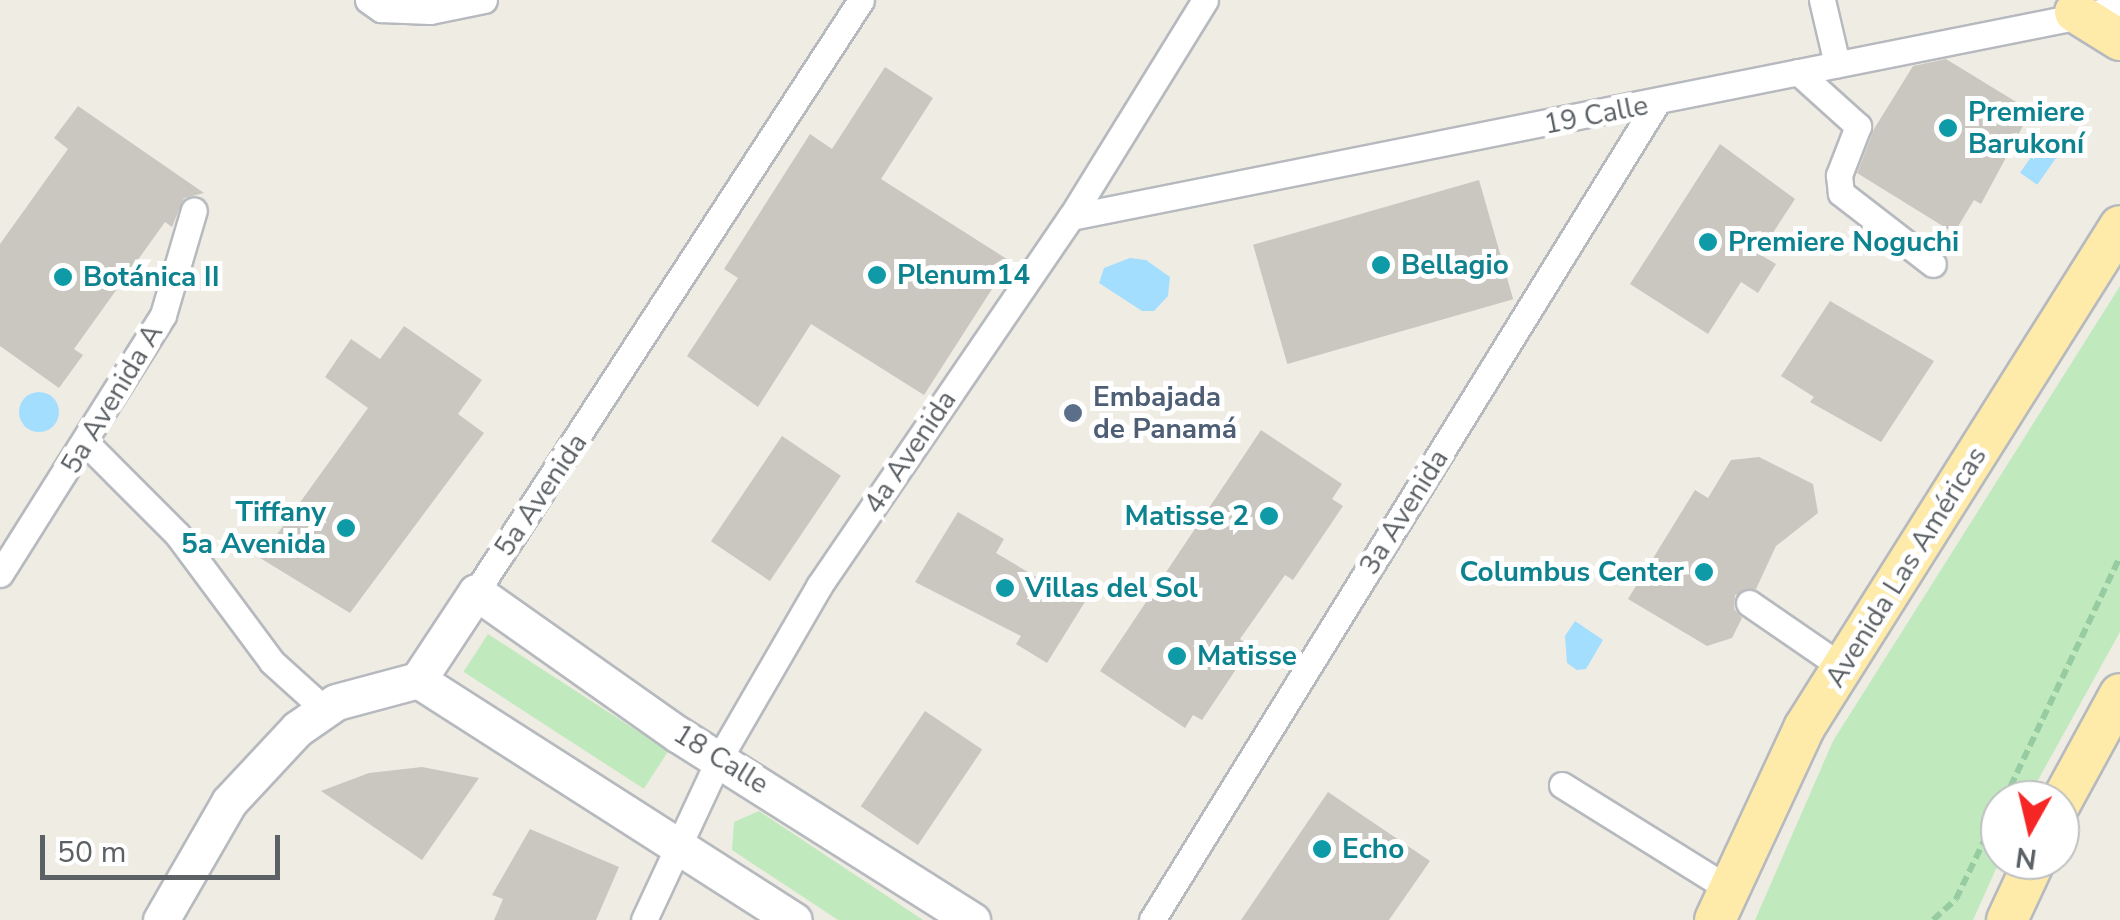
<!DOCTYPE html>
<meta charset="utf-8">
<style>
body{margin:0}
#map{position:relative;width:2120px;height:920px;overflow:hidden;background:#efece4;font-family:"Nunito Sans",sans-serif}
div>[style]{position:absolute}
.green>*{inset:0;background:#c1e9be;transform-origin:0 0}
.water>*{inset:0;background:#a4deff;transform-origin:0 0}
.round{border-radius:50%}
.building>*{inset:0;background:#cac7c1;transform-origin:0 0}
.path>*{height:6px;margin-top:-3px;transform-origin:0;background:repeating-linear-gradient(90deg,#97cba2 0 10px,transparent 0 15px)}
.roads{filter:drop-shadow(2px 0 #b6babf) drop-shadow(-2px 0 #b6babf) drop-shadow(0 2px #b6babf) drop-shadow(0 -2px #b6babf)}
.street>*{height:25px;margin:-12.5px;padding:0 12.5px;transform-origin:12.5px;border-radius:12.5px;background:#fff}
.secondary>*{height:35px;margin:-17.5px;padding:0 17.5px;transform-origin:17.5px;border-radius:17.5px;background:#fff}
.primary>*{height:40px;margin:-20px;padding:0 20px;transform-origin:20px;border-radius:20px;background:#ffeba9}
.dots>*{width:28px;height:28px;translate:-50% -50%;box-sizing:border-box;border:5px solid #fff;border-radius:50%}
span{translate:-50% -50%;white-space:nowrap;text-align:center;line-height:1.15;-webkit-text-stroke:10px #fff;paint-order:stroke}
.culture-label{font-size:28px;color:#0d838f;font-weight:700}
.left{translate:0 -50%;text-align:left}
.right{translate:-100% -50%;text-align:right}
.street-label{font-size:28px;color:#5c6165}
.service-label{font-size:28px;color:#4e5e75;font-weight:700}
.north{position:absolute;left:1980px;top:780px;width:100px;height:100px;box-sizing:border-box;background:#fff;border:2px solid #bec0c1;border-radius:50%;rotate:188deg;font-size:28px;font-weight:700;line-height:40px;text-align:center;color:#5c6165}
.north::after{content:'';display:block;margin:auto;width:35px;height:45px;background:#f52624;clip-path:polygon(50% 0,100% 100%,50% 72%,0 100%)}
.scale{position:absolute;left:40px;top:835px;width:240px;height:45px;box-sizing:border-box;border:5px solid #5c6165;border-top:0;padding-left:12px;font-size:30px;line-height:35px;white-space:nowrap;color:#5c6165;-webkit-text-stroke:8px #fff;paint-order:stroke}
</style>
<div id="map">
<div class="green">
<div style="clip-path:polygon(2120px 286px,2120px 632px,2027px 800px,2000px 800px,2000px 860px,1973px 920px,1755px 920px,1833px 741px)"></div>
<div style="left:488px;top:634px;width:215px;height:45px;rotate:33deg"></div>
<div style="clip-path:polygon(759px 811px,923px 920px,838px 920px,732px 850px,734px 822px)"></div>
</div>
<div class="water">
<div style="left:2043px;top:140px;width:21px;height:40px;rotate:35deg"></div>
<div style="clip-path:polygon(1130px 258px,1146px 260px,1170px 277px,1168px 296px,1154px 311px,1142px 311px,1099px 283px,1104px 268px)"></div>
<div class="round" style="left:19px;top:392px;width:40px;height:40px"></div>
<div style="clip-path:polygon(1575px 621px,1603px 640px,1586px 669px,1577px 670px,1567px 663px,1565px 636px)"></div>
</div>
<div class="building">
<div style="clip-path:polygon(1946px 59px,2031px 111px,1981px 204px,1974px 200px,1954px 233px,1857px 173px,1874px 129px,1913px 66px)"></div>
<div style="clip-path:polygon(885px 67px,933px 98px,881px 179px,1010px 261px,924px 395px,811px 324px,758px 407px,687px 356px,738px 278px,724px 269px,810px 134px,832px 149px)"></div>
<div style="clip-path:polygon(78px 106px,204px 193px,184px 198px,172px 227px,165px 222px,74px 349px,83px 355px,59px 388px,0 346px,0 244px,68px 149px,54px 138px)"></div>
<div style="clip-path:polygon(1720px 144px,1795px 199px,1759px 254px,1776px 264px,1758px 293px,1741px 282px,1708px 334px,1630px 284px)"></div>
<div style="left:1479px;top:180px;width:124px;height:235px;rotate:74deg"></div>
<div style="clip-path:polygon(1830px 301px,1934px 361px,1881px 442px,1810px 402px,1814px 397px,1781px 376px)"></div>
<div style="clip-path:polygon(404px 326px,482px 380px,458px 414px,484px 433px,350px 613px,260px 558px,368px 408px,325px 377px,351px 339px,380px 359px)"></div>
<div style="clip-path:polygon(1261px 430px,1342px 484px,1332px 499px,1343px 506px,1293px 580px,1285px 575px,1240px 639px,1251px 647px,1202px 720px,1193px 715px,1185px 728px,1100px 671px)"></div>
<div style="left:782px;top:436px;width:71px;height:127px;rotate:34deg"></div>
<div style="clip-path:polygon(1759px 457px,1813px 484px,1818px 513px,1776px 546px,1756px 589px,1735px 595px,1734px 609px,1742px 618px,1732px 638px,1707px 646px,1628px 599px,1695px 490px,1708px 498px,1731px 460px)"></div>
<div style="clip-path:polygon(958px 512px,1004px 539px,996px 553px,1048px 584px,1056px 571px,1091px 592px,1047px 663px,1016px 644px,1021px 636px,915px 582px)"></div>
<div style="left:925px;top:711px;width:69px;height:115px;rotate:34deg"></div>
<div style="clip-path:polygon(422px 767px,479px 778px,422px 860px,321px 791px,369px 773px)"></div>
<div style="clip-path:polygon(1328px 792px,1430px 861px,1389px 920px,1241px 920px)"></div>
<div style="clip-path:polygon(530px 829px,619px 867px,596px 920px,494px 920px,503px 899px,492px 895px)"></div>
</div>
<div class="path">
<div style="left:2004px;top:800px;width:269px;rotate:-64.5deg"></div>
<div style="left:1933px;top:920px;width:31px;rotate:-42deg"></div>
<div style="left:1956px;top:899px;width:101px;rotate:-64.2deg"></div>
</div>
<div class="roads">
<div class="street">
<div style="left:368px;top:0;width:16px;rotate:35deg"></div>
<div style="left:381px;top:9px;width:49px;rotate:2.3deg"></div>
<div style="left:430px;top:11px;width:55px;rotate:-11.5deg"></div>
<div style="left:1822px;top:0;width:66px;rotate:76.8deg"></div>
<div style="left:1798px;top:72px;width:81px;rotate:42deg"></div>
<div style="left:1858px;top:126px;width:53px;rotate:111.2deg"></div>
<div style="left:1839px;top:175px;width:18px;rotate:84deg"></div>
<div style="left:1841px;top:193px;width:116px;rotate:37.7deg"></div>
<div style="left:1071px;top:217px;width:1070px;rotate:-11.27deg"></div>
<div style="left:86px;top:443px;width:129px;rotate:45deg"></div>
<div style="left:177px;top:534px;width:159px;rotate:53.4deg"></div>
<div style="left:272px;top:662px;width:69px;rotate:42deg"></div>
<div style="left:0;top:574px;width:306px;rotate:-57.8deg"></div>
<div style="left:163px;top:315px;width:109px;rotate:-73.6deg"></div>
<div style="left:476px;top:592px;width:706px;rotate:-56.96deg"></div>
<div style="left:1749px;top:603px;width:113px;rotate:34.5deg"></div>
<div style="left:1562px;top:785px;width:197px;rotate:31.9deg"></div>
<div style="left:644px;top:920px;width:180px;rotate:-65deg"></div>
<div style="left:720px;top:757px;width:198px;rotate:-59.9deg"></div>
<div style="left:819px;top:586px;width:447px;rotate:-55.7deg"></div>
<div style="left:1071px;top:217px;width:255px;rotate:-58.3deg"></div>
<div style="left:1152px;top:920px;width:959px;rotate:-58.3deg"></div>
</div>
<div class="secondary">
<div style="left:418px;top:680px;width:446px;rotate:32.6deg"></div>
<div style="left:161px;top:920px;width:136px;rotate:-60deg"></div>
<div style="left:229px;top:802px;width:100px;rotate:-47deg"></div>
<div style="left:297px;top:729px;width:47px;rotate:-34.7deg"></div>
<div style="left:336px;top:702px;width:85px;rotate:-15deg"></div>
<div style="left:418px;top:680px;width:105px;rotate:-56.6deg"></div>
<div style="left:476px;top:592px;width:248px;rotate:35.2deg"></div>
<div style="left:679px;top:735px;width:347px;rotate:32.3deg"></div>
</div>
<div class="primary">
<div style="left:2075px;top:12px;width:53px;rotate:31.9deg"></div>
<div style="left:2060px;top:804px;width:125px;rotate:-61.4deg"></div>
<div style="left:1715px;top:920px;width:212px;rotate:-65.1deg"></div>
<div style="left:1804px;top:728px;width:593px;rotate:-57.81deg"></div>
<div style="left:2007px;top:920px;width:66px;rotate:-65deg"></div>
</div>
</div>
<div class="dots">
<div style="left:1948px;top:128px;background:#0f9aa8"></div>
<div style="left:1708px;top:242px;background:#0f9aa8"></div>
<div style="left:1381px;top:265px;background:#0f9aa8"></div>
<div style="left:877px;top:275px;background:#0f9aa8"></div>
<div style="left:63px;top:277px;background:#0f9aa8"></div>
<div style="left:1073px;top:413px;background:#5c6f8a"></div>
<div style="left:1269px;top:516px;background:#0f9aa8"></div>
<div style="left:346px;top:528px;background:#0f9aa8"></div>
<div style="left:1704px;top:572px;background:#0f9aa8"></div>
<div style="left:1005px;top:588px;background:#0f9aa8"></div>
<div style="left:1177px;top:656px;background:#0f9aa8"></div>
<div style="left:1322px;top:849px;background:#0f9aa8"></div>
</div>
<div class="culture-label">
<span class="left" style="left:1968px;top:128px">Premiere<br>Barukoní</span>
<span class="left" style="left:1728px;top:242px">Premiere Noguchi</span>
<span class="left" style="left:1401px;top:265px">Bellagio</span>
<span class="left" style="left:897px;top:275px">Plenum14</span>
<span class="left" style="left:83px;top:277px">Botánica II</span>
<span class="right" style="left:326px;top:528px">Tiffany<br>5a Avenida</span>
<span class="right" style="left:1249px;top:516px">Matisse 2</span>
<span class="right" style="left:1684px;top:572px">Columbus Center</span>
<span class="left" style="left:1025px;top:588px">Villas del Sol</span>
<span class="left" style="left:1197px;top:656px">Matisse</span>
<span class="left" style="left:1342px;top:849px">Echo</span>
</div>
<div class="street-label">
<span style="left:1596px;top:115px;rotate:-11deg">19 Calle</span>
<span style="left:112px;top:399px;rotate:-59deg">5a Avenida A</span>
<span style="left:910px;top:452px;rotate:-56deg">4a Avenida</span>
<span style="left:541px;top:495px;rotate:-56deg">5a Avenida</span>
<span style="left:1404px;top:512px;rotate:-58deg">3a Avenida</span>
<span style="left:1906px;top:567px;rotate:-58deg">Avenida Las Américas</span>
<span style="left:721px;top:759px;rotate:32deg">18 Calle</span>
</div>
<div class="service-label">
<span class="left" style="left:1093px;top:413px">Embajada<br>de Panamá</span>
</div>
<div class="north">N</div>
<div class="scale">50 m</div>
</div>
